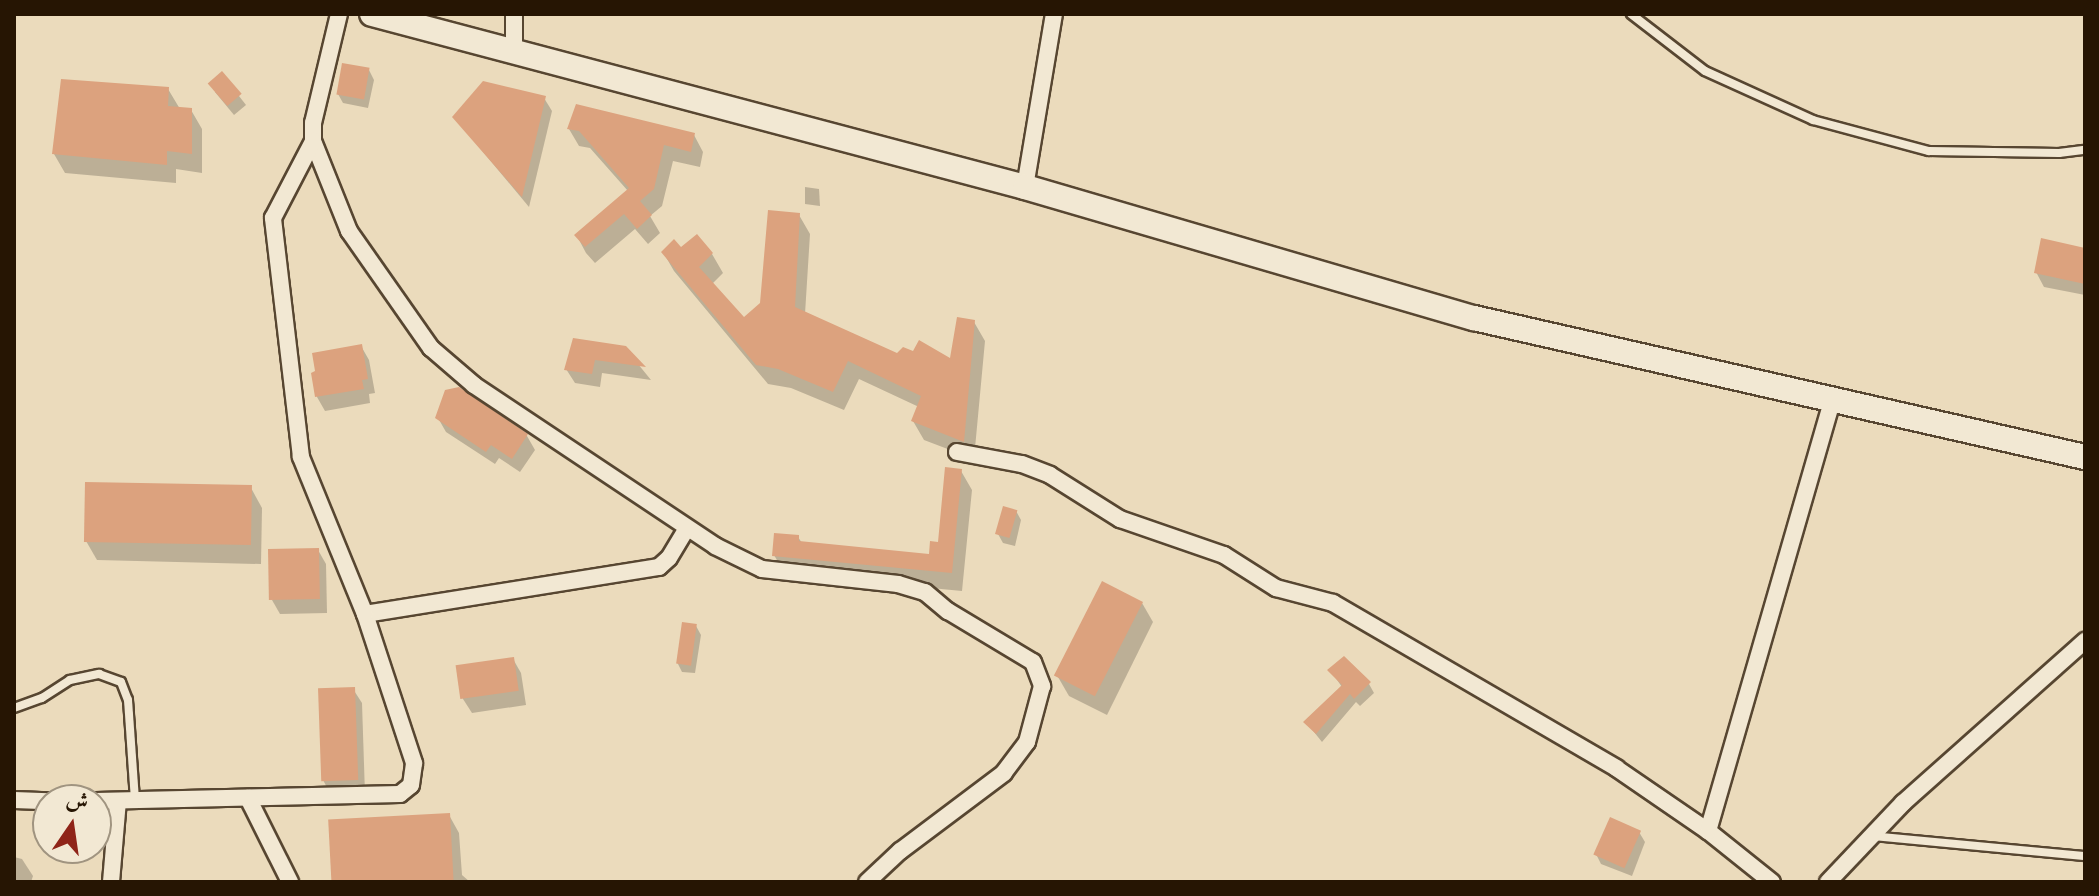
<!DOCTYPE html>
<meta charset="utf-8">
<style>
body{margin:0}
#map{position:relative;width:2099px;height:896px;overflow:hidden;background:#ebdbbc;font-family:Vollkorn,Amiri,serif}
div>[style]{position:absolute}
.shadow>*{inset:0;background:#0003}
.building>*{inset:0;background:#dca27e;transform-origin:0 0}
.roads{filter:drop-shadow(2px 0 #574631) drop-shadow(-2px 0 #574631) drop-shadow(0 2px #574631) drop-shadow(0 -2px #574631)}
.service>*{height:8px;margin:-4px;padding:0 4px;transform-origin:4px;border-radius:4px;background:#f2e8d3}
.minor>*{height:16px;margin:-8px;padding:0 8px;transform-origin:8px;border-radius:8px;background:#f2e8d3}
.secondary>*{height:24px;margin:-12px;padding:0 12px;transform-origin:12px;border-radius:12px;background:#f2e8d3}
span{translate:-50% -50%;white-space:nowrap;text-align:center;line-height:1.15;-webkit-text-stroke:6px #f2e8d3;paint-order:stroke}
.frame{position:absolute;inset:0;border:16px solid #261503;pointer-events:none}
.north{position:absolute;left:32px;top:784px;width:80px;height:80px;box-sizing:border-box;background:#f2e8d3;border:2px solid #a09480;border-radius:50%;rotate:13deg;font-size:22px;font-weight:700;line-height:32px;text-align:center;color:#261503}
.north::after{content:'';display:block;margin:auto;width:28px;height:36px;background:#8f2418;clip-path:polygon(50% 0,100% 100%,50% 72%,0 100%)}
</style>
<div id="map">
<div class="shadow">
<div style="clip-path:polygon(369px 70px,374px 80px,368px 108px,343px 103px,338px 94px)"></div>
<div style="clip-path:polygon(221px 73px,246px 105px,234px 115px,215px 92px)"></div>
<div style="clip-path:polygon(168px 89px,180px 109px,191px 110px,202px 129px,202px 173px,176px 169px,176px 183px,65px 173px,54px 154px)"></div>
<div style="clip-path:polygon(544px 98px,552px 111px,529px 207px,454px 117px)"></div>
<div style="clip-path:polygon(569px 129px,694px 135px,703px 152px,700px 167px,673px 161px,662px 206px,650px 216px,660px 233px,648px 244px,635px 229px,595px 263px,586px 253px,577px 236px,628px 191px,590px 148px,579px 146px)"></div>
<div style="clip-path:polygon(805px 187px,819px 189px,820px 206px,805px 204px)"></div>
<div style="clip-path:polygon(799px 215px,810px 234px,805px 314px,898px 356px,952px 361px,974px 322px,985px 341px,974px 459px,924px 440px,913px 421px,919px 407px,859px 379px,844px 410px,791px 388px,768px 384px,674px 271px,663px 252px,681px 249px,712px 254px,723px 273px,712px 284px,744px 320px,762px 304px)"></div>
<div style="clip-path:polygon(2085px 250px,2085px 295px,2044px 287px,2036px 272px)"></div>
<div style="clip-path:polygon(361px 346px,369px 360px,375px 393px,369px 394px,370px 403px,325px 411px,317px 397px,313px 374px)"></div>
<div style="clip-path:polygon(625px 348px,651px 380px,602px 373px,600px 387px,575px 383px,566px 369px)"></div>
<div style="clip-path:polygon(438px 418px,527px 436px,535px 450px,520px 472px,499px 458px,495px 464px,446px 432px)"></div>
<div style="clip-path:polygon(961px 471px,972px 490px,962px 591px,785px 574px,774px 555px,798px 537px,802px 543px,931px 556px,940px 544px)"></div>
<div style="clip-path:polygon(251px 488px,262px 508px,261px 564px,97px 560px,86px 541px)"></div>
<div style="clip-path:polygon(1016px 511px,1021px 520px,1015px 546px,1003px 543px,998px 534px)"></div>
<div style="clip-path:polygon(318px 550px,326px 564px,327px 613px,280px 614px,272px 600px)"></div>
<div style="clip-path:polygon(1142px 603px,1153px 622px,1107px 715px,1069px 696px,1058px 677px)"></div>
<div style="clip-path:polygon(696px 626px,701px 635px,695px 673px,682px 672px,677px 662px)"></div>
<div style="clip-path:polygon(513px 659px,521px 673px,526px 705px,472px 713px,463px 699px,459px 667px)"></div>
<div style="clip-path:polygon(1330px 670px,1369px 684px,1374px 693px,1360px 706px,1356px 702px,1322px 742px,1306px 722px,1342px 687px)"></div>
<div style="clip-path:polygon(353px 689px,362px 703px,365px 794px,331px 795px,323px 780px)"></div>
<div style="clip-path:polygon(449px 815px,459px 833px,462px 875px,470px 882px,333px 882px)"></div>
<div style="clip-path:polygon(1639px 832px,1645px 842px,1632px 876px,1601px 864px,1596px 854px)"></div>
<div style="clip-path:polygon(14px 857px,22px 859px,33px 876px,31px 882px,14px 882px)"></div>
</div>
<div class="building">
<div style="left:342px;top:63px;width:28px;height:32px;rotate:10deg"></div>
<div style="left:222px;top:71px;width:30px;height:19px;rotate:49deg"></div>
<div style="clip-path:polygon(61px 79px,169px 87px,168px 106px,192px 108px,192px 154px,167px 151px,167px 165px,52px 154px)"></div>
<div style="clip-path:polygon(483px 81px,546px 96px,522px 197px,452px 117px)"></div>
<div style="clip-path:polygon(576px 104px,695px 133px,691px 152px,664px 145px,654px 189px,640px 201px,652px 215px,637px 229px,624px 214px,585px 247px,574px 235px,629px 188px,579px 131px,567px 129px)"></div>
<div style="clip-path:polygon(768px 210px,800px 213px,795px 307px,897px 353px,903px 347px,913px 351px,919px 340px,950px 358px,957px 317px,975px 320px,964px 442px,911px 421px,921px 396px,848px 361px,833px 392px,778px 369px,756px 365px,661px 252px,674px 239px,681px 247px,697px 234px,713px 253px,699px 267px,744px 317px,760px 303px)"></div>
<div style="clip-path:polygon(2041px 238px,2085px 248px,2085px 284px,2034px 273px)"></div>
<div style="clip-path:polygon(573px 338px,626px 346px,646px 367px,595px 360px,592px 374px,564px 370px)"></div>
<div style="clip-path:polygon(362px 344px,368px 379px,362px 380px,364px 389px,315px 397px,311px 373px,315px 371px,312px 353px)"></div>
<div style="clip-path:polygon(459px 387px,528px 434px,512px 459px,491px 445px,486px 452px,435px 418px,445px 390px)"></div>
<div style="clip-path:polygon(945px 467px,962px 469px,952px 573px,772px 556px,774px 533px,799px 535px,799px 541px,929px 554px,930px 541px,938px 542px)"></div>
<div style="left:85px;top:482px;width:167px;height:60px;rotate:1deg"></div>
<div style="left:1003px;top:506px;width:15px;height:29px;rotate:16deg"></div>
<div style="left:319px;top:548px;width:51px;height:51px;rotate:89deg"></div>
<div style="left:1102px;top:581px;width:46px;height:106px;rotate:27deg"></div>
<div style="left:682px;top:622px;width:15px;height:42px;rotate:8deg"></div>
<div style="clip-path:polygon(1344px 656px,1371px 682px,1354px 699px,1350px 694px,1316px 734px,1303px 722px,1342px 685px,1327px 670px)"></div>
<div style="left:514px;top:657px;width:34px;height:59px;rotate:82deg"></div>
<div style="left:355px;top:687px;width:93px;height:37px;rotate:88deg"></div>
<div style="left:450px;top:813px;width:69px;height:122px;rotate:87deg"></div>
<div style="left:1610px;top:817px;width:34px;height:41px;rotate:24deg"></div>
</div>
<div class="roads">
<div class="service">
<div style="left:1631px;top:14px;width:93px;rotate:37.6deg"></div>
<div style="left:1705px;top:71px;width:119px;rotate:24.4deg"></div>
<div style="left:1813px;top:120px;width:120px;rotate:15deg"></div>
<div style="left:1929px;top:151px;width:130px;rotate:0.9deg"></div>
<div style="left:2059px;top:153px;width:26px;rotate:-7deg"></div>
<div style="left:14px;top:708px;width:30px;rotate:-20deg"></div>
<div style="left:42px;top:698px;width:33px;rotate:-33deg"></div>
<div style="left:70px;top:680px;width:30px;rotate:-12deg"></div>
<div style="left:99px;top:674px;width:23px;rotate:20deg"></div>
<div style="left:121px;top:682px;width:19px;rotate:69deg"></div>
<div style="left:128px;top:700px;width:100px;rotate:86deg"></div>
<div style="left:1872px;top:836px;width:214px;rotate:5.4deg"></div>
</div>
<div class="minor">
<div style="left:339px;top:14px;width:112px;rotate:103.4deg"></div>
<div style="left:313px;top:123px;width:18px;rotate:90deg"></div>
<div style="left:313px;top:141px;width:97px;rotate:68.2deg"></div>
<div style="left:349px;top:231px;width:143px;rotate:55deg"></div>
<div style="left:431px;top:348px;width:57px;rotate:40.7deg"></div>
<div style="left:474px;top:385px;width:290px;rotate:33.7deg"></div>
<div style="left:715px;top:546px;width:52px;rotate:26.1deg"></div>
<div style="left:762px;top:569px;width:137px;rotate:6.3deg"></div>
<div style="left:898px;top:584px;width:28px;rotate:17deg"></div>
<div style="left:925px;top:592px;width:30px;rotate:40deg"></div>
<div style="left:948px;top:611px;width:99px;rotate:31deg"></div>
<div style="left:1033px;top:662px;width:26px;rotate:69deg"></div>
<div style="left:1042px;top:686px;width:58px;rotate:105deg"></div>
<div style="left:1027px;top:742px;width:39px;rotate:127deg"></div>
<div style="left:1004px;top:773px;width:130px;rotate:143.1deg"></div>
<div style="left:900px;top:851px;width:45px;rotate:136.8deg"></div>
<div style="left:514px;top:52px;width:38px;rotate:-90deg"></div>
<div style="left:1025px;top:187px;width:175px;rotate:-80.5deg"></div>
<div style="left:957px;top:452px;width:66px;rotate:10.5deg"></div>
<div style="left:1022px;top:464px;width:30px;rotate:21deg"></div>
<div style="left:1050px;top:475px;width:83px;rotate:32.2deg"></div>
<div style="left:1120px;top:519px;width:110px;rotate:19.1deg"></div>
<div style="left:1224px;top:555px;width:62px;rotate:32.4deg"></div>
<div style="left:1276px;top:588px;width:59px;rotate:14.7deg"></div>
<div style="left:1333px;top:603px;width:328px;rotate:30.2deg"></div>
<div style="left:1616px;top:768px;width:112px;rotate:34.4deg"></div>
<div style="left:1708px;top:831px;width:82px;rotate:38.6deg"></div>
<div style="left:365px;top:614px;width:298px;rotate:-9.1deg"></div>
<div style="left:659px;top:567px;width:13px;rotate:-42deg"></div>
<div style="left:669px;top:558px;width:35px;rotate:-59deg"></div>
<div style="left:248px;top:798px;width:94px;rotate:63.4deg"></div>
<div style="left:14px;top:800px;width:34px;rotate:2deg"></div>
<div style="left:96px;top:801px;width:304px;rotate:-1.3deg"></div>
<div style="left:400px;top:794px;width:14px;rotate:-39deg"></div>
<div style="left:411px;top:785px;width:22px;rotate:-82deg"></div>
<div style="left:414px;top:763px;width:157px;rotate:-108.2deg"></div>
<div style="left:365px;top:614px;width:170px;rotate:-112.2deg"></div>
<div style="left:301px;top:457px;width:241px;rotate:-96.7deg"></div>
<div style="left:273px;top:218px;width:87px;rotate:-62.5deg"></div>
<div style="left:1708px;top:831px;width:448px;rotate:-73.9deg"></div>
<div style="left:111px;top:882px;width:81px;rotate:-85.1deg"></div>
<div style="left:1828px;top:882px;width:109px;rotate:-46.5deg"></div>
<div style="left:1903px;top:803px;width:244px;rotate:-41.7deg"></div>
</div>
<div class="secondary">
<div style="left:372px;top:14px;width:676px;rotate:14.84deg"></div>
<div style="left:1025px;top:187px;width:468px;rotate:16.3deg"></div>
<div style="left:1474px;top:318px;width:627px;rotate:12.82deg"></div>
</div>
</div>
<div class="frame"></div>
<div class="north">ش</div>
</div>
